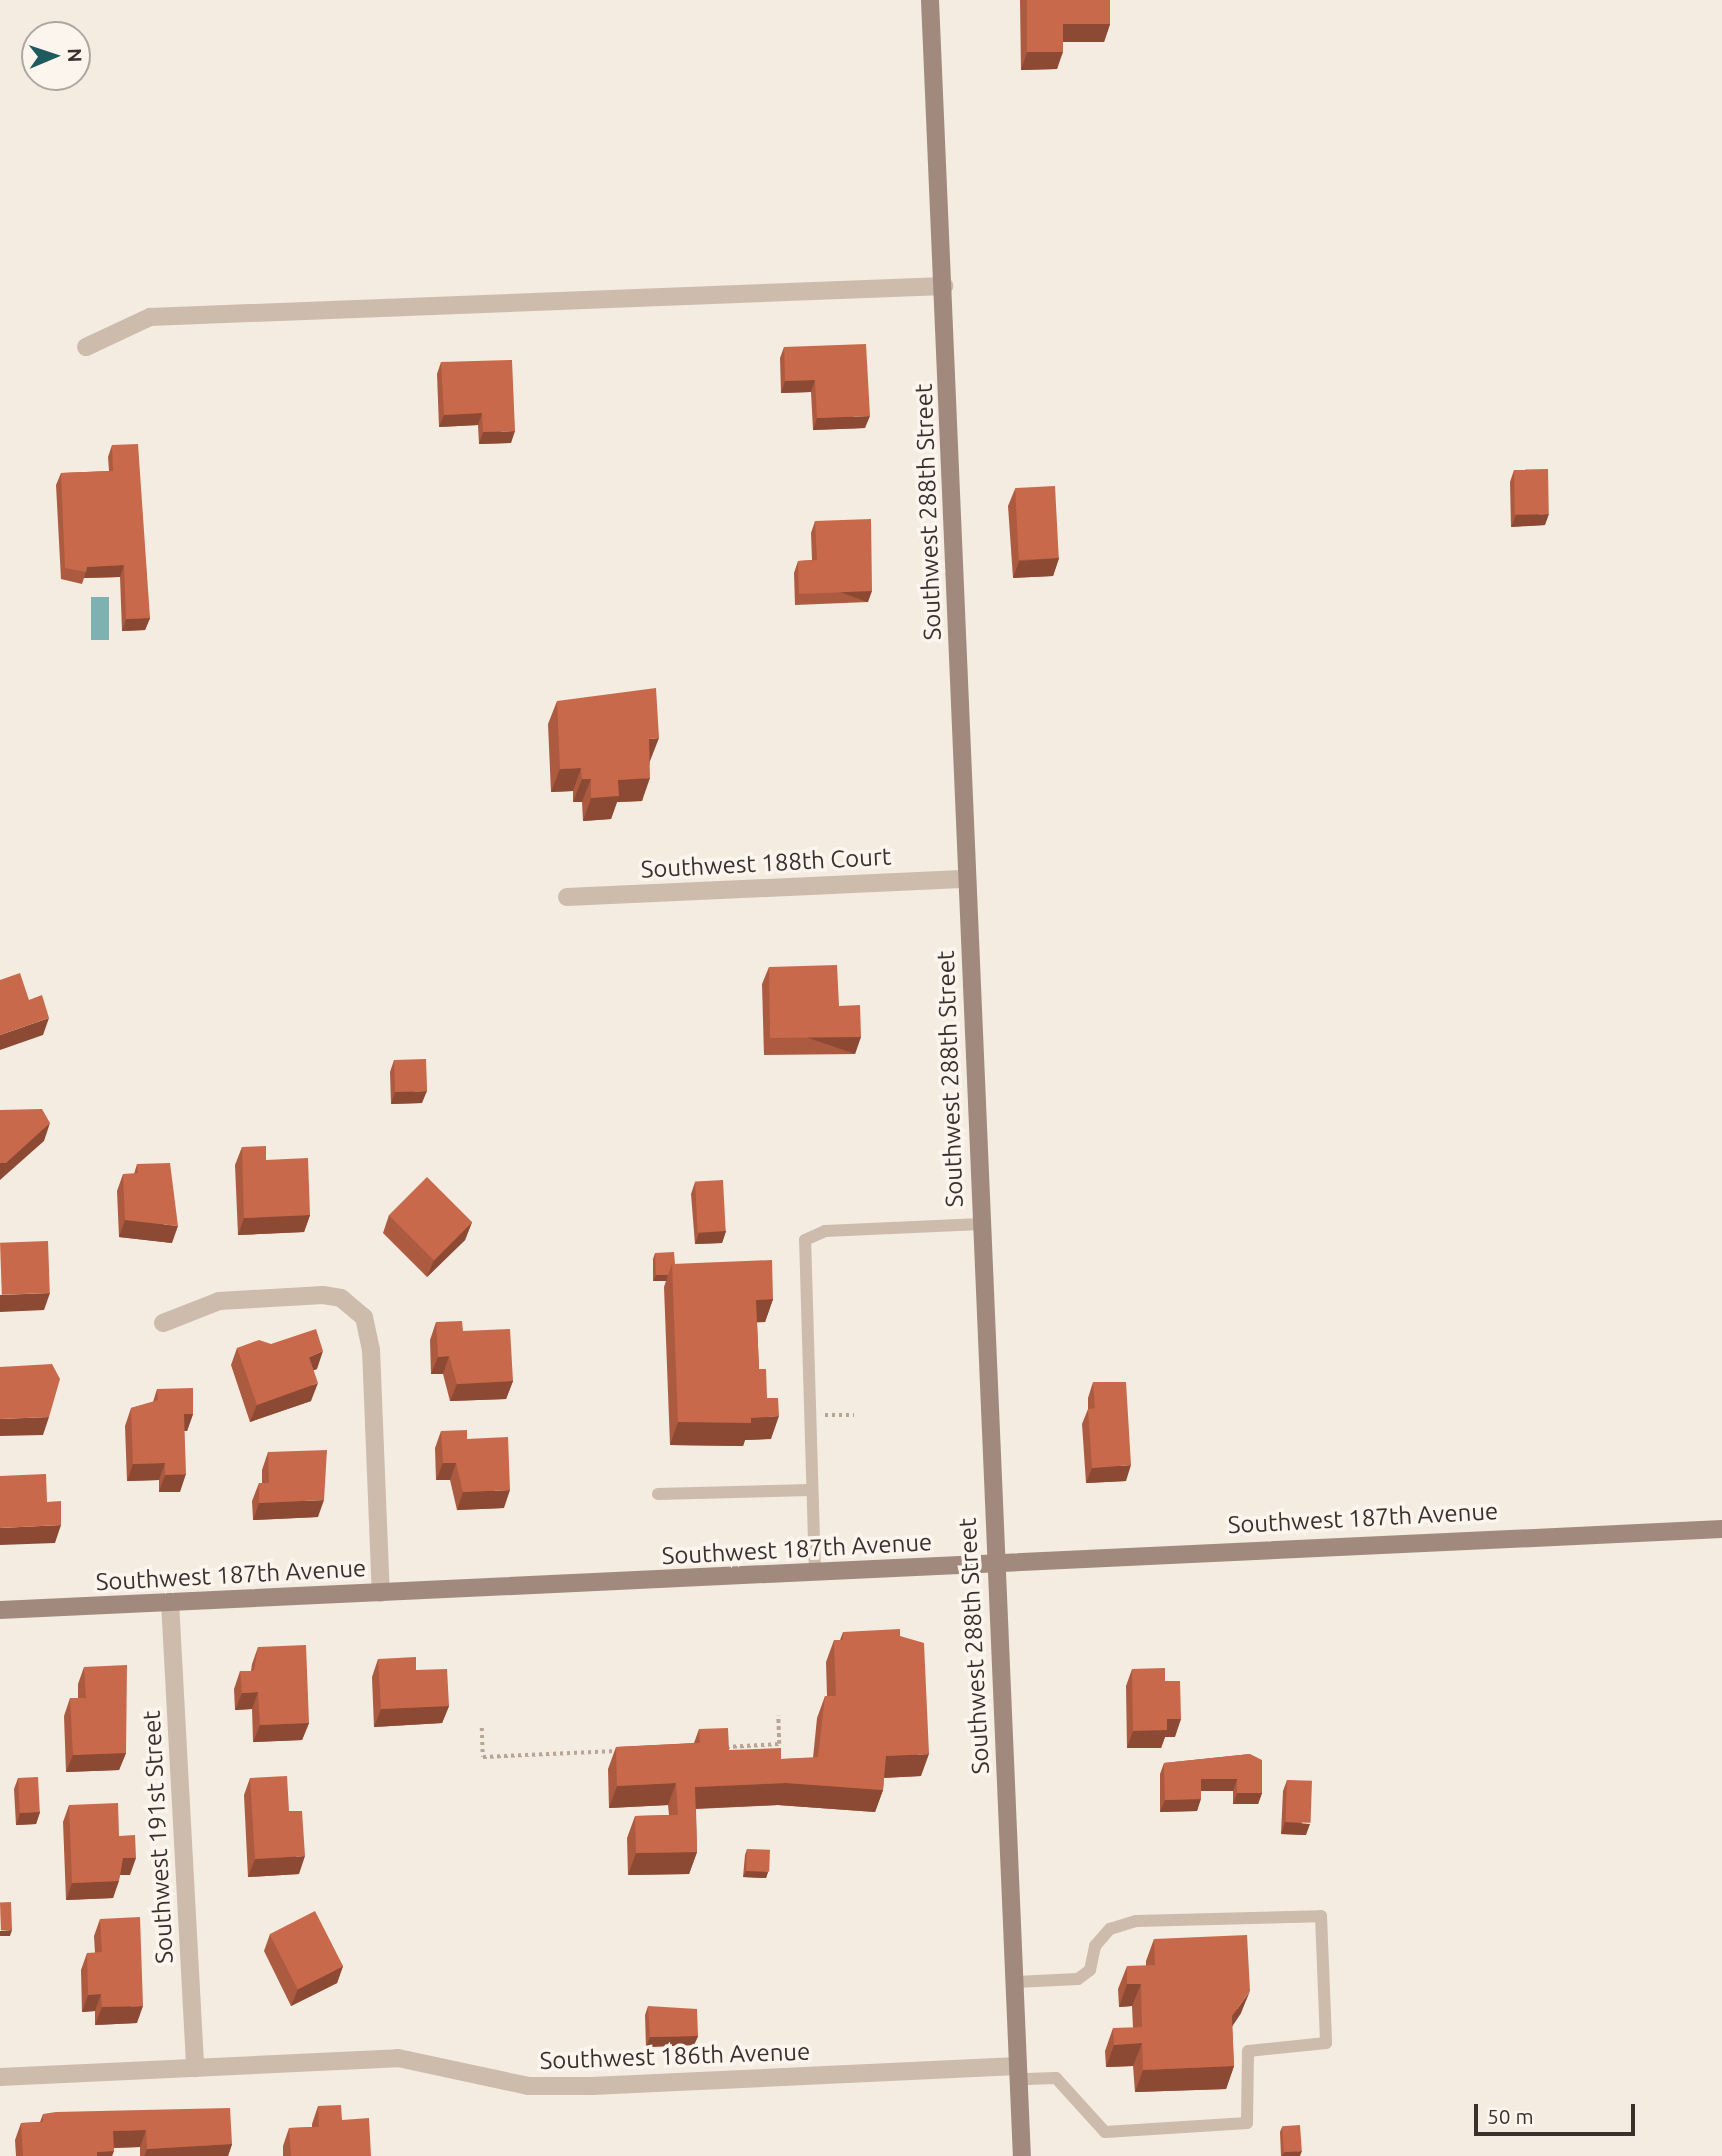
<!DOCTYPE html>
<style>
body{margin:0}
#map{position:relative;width:1722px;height:2156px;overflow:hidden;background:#f4ebe1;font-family:Ubuntu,sans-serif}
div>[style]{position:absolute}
.water>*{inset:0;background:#7fb0b2;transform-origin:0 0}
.path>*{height:3.5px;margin-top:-1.75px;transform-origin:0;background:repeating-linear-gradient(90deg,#b9a596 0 3.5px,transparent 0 7px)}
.lane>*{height:12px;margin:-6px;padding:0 6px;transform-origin:6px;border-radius:6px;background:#cdbbac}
.street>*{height:18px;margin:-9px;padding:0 9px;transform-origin:9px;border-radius:9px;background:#cdbbac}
.secondary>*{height:18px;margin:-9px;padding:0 9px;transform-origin:9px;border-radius:9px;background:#a18a7d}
.wall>*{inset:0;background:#ac5a40}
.shaded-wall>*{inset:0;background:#8c4a34;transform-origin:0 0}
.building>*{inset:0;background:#c8694b;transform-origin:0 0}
span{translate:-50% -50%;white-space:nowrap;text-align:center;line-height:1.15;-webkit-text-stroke:7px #fbf5ee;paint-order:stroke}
.street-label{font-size:24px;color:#3b302b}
.north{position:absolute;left:21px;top:21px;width:70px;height:70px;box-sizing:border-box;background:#fbf5ee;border:2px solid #aea6a0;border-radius:50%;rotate:88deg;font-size:19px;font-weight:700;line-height:28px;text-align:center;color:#3b302b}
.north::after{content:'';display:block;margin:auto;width:24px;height:32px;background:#1f5a5e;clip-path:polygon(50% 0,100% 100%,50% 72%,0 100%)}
.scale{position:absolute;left:1474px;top:2104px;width:161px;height:32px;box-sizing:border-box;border:4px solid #3b302b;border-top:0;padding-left:9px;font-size:21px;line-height:24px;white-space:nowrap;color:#3b302b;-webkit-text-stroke:5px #fbf5ee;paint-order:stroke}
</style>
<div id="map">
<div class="water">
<div style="left:91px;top:597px;width:18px;height:43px"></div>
</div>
<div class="path">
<div style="left:825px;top:1415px;width:29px"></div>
<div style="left:482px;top:1728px;width:29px;rotate:88deg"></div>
<div style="left:483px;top:1757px;width:134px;rotate:-2.6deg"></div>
<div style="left:726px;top:1747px;width:53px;rotate:-3.2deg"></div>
<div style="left:779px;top:1744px;width:28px;rotate:-92deg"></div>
</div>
<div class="lane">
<div style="left:658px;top:1494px;width:152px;rotate:-1.5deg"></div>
<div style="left:815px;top:1574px;width:334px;rotate:-91.7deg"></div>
<div style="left:805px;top:1240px;width:22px;rotate:-24deg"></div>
<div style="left:825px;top:1231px;width:156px;rotate:-2.6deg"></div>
<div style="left:1015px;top:1982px;width:63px;rotate:-2.7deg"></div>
<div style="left:1078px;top:1979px;width:15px;rotate:-37deg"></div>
<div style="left:1090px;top:1970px;width:25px;rotate:-78deg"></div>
<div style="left:1095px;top:1946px;width:23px;rotate:-49deg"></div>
<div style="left:1110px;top:1929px;width:27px;rotate:-17deg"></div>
<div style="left:1136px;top:1921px;width:185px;rotate:-1.5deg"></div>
<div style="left:1321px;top:1916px;width:127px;rotate:87.7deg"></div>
<div style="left:1326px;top:2043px;width:78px;rotate:174.1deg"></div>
<div style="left:1248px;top:2051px;width:72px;rotate:90.8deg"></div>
<div style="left:1247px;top:2123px;width:142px;rotate:176.4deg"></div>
<div style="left:1105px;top:2132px;width:73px;rotate:-132.2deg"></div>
<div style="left:1056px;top:2078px;width:37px;rotate:178deg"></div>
</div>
<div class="street">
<div style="left:86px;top:347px;width:71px;rotate:-25.1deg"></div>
<div style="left:150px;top:317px;width:795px;rotate:-2.24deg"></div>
<div style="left:567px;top:897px;width:400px;rotate:-2.6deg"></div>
<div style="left:163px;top:1323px;width:60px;rotate:-21.4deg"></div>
<div style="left:219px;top:1301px;width:104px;rotate:-3.3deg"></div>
<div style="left:323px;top:1295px;width:18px;rotate:9deg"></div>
<div style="left:341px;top:1298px;width:30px;rotate:40deg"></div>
<div style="left:364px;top:1317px;width:33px;rotate:78deg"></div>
<div style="left:371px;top:1349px;width:244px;rotate:87.7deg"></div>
<div style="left:170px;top:1602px;width:467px;rotate:86.9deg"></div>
<div style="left:0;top:2077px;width:398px;rotate:-2.7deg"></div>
<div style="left:398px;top:2058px;width:134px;rotate:12.1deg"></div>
<div style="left:529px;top:2086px;width:63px"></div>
<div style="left:592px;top:2086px;width:426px;rotate:-2.7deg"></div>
</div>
<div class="secondary">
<div style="left:930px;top:0;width:2158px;rotate:87.56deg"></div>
<div style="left:0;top:1610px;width:1724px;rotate:-2.69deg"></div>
</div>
<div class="wall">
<div style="clip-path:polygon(1020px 0,1110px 0,1110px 24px,1104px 42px,1063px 42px,1057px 69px,1021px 70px)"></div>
<div style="clip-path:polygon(784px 347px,865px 428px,813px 430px,811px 392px,781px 393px,780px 358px)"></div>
<div style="clip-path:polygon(441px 362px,511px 443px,479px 444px,478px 425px,439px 427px,437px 374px)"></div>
<div style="clip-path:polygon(112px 445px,150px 618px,145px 630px,122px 631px,120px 577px,84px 578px,82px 584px,61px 579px,56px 485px,61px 473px,109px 471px,108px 457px)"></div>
<div style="clip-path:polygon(1514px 470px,1545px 525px,1511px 527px,1510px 482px)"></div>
<div style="clip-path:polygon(1015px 489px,1059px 558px,1053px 576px,1013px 578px,1008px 506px)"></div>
<div style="clip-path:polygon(815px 521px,868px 602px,795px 605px,794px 573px,798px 561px,812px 560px,811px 533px)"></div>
<div style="clip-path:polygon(557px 701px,650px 761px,642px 801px,617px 802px,611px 819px,583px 821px,582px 802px,573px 802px,573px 791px,551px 792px,548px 724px)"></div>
<div style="clip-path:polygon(769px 967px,855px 1054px,764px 1055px,762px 984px)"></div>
<div style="clip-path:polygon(394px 1060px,422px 1103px,391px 1104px,390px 1072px)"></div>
<div style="clip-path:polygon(242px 1147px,266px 1160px,310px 1215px,304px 1232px,238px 1235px,235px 1165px)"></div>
<div style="clip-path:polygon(137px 1164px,172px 1243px,119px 1237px,117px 1191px,123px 1174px,134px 1174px)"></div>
<div style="clip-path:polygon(695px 1182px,726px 1231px,722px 1243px,695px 1244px,691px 1194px)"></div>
<div style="clip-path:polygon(389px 1215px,472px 1222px,465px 1240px,427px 1277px,383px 1233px)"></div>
<div style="clip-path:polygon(655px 1253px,675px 1264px,773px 1299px,765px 1322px,757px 1322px,759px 1369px,767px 1398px,771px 1439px,745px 1440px,743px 1446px,670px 1445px,664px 1287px,666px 1281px,653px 1281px,653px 1259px)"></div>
<div style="clip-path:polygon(436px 1322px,463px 1331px,513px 1381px,506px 1399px,450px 1401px,443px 1374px,431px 1374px,430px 1340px)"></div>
<div style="clip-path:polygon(271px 1344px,317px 1369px,313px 1370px,311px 1401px,250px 1422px,231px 1365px,237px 1348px)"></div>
<div style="clip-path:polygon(1093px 1382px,1126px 1481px,1086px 1483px,1082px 1424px,1088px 1409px,1088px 1398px)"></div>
<div style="clip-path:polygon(157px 1389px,193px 1414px,187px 1431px,184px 1431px,180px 1492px,159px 1492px,159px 1480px,127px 1481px,125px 1426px,131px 1408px,153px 1402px)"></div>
<div style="clip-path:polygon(441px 1431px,467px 1439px,504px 1508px,457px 1510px,450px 1480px,436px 1480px,435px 1448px)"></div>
<div style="clip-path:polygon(268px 1452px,318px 1517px,253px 1520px,252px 1501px,259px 1483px,262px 1483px,262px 1470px)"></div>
<div style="clip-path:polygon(843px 1632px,900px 1636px,921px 1776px,884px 1778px,883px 1790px,875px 1812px,778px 1805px,696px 1809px,697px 1852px,689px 1874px,628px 1875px,627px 1838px,635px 1816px,669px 1815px,668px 1805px,609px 1808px,608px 1769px,616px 1747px,694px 1743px,699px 1729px,729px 1750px,781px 1759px,813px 1758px,817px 1718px,825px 1696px,827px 1696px,826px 1662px,834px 1640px,840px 1640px)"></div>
<div style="clip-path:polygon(258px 1647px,309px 1723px,302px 1740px,253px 1742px,252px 1709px,235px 1710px,234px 1689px,240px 1671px,251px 1671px,252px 1664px)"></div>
<div style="clip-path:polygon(378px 1659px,416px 1670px,449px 1706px,442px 1723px,374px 1727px,372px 1677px)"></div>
<div style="clip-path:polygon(84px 1667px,126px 1753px,119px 1770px,66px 1772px,64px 1716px,70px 1698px,78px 1698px,78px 1684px)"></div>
<div style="clip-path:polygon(1132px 1669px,1165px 1681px,1175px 1737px,1165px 1737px,1161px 1748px,1127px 1748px,1126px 1686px)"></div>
<div style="clip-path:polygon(1250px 1754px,1262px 1793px,1258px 1804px,1233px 1804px,1233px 1791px,1201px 1791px,1197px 1811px,1160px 1812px,1160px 1774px,1164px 1763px)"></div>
<div style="clip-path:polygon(18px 1778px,40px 1812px,36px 1824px,16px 1825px,14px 1789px)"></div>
<div style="clip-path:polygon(250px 1778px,289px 1811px,299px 1874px,248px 1877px,244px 1795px)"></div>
<div style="clip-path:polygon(1287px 1780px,1306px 1835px,1281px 1834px,1283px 1791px)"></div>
<div style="clip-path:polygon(69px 1805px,119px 1836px,130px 1875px,120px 1875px,113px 1898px,66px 1900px,63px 1822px)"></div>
<div style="clip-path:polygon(747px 1849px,768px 1872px,766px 1878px,743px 1877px,745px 1855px)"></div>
<div style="clip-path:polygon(100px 1919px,137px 2023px,95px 2025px,95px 2011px,82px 2012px,81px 1970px,87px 1953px,95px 1953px,94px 1936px)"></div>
<div style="clip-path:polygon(270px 1934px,343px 1966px,337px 1983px,291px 2006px,264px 1951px)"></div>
<div style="clip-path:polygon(1154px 1939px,1241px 2013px,1232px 2026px,1234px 2066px,1226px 2089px,1135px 2092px,1133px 2066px,1106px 2067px,1105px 2051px,1113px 2028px,1133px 2028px,1132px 2006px,1119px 2007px,1118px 1989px,1127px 1966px,1146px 1966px,1146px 1961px)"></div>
<div style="clip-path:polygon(648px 2006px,698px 2036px,694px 2045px,646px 2047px,645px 2015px)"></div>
<div style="clip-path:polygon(318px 2106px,342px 2120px,371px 2156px,283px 2156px,283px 2146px,289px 2128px,312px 2127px,312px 2124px)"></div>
<div style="clip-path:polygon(43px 2114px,232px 2144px,228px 2156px,140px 2156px,140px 2147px,114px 2148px,112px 2156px,16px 2156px,15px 2140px,21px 2123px,40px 2122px)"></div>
<div style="clip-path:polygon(1282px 2127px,1300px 2156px,1281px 2156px,1280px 2132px)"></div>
</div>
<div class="shaded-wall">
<div style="clip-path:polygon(1063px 24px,1110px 24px,1104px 42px,1057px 42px)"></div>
<div style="clip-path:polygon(1027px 52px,1063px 52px,1057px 69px,1021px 70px)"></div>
<div style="clip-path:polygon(815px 380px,811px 392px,781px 393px,785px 381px)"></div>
<div style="clip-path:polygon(482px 413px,478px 425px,439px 427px,444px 415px)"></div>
<div style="clip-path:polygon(870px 416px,865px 428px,813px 430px,817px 418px)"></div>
<div style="clip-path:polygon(515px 431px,511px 443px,479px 444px,483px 432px)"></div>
<div style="clip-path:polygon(1549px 514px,1545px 525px,1511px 527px,1516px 515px)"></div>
<div style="clip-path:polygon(1059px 558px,1053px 576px,1013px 578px,1019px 561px)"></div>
<div style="clip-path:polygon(124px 565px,120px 577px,84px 578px,87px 567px)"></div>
<div style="left:872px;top:591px;width:12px;height:73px;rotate:110deg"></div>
<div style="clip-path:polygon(150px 618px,145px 630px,122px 631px,126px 619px)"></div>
<div style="clip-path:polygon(659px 738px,650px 761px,640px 762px,649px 739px)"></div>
<div style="clip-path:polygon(581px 768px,573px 791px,551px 792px,560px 769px)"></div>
<div style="clip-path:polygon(650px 778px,642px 801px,617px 802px,611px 819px,583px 821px,591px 798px,618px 780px)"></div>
<div style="clip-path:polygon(582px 779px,591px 779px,582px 802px,573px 802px)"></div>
<div style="clip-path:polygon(49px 1018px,43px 1035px,0 1050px,0 1035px)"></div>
<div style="left:861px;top:1037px;width:18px;height:91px;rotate:109deg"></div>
<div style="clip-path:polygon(427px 1091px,422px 1103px,391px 1104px,395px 1092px)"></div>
<div style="clip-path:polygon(50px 1123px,44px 1141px,0 1180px,0 1163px)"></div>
<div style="clip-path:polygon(310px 1215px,304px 1232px,238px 1235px,244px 1218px)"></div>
<div style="clip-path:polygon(125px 1220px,178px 1226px,172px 1243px,119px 1237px)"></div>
<div style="clip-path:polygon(472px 1222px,465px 1240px,427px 1277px,434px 1260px)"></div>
<div style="clip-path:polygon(726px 1231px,722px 1243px,695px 1244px,699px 1233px)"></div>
<div style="clip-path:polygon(656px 1275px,668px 1275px,666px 1281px,653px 1281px)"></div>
<div style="clip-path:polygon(50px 1293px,44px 1310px,0 1312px,0 1295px)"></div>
<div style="clip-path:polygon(773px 1299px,765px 1322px,748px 1323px,756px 1300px)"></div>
<div style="clip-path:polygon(323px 1351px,317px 1369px,302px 1374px,309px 1357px)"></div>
<div style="clip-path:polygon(449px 1356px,443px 1374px,431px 1374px,438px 1357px)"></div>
<div style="clip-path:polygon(513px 1381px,506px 1399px,450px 1401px,457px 1384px)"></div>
<div style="clip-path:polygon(318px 1383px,311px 1401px,250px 1422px,257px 1405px)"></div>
<div style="clip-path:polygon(184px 1414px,193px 1414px,187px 1431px,178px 1431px)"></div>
<div style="clip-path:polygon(779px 1416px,771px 1439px,745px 1440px,743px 1446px,670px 1445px,678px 1422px)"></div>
<div style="clip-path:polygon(49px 1417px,43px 1435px,0 1436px,0 1419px)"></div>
<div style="clip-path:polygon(165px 1463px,159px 1480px,127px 1481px,133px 1464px)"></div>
<div style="clip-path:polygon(443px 1463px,456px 1463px,450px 1480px,436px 1480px)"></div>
<div style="clip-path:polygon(1131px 1465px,1126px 1481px,1086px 1483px,1092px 1468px)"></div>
<div style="clip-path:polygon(186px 1474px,180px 1492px,159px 1492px,165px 1475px)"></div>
<div style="clip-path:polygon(510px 1490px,504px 1508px,457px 1510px,463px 1492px)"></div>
<div style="clip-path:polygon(324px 1500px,318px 1517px,253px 1520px,259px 1503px)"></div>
<div style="clip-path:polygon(61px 1525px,55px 1543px,0 1545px,0 1528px)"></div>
<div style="clip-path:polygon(258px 1692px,252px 1709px,235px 1710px,242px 1693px)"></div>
<div style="clip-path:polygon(449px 1706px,442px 1723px,374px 1727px,381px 1709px)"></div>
<div style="clip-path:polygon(1167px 1719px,1181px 1719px,1175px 1737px,1165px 1737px,1161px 1748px,1127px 1748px,1133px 1731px)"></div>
<div style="clip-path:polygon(309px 1723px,302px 1740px,253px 1742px,260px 1725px)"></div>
<div style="clip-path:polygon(126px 1753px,119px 1770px,66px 1772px,73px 1755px)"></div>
<div style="clip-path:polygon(929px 1754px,921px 1776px,878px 1778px,886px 1756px)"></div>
<div style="clip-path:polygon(1201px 1779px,1237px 1779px,1233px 1791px,1196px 1791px)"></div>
<div style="clip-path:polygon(676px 1783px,668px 1805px,609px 1808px,617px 1786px)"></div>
<div style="clip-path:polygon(786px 1783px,883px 1790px,875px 1812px,778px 1805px,687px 1809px,695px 1787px)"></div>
<div style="clip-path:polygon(1237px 1793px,1262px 1793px,1258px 1804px,1233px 1804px)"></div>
<div style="clip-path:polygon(1201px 1799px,1197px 1811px,1160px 1812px,1165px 1800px)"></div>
<div style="clip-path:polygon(40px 1812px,36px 1824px,16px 1825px,20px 1813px)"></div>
<div style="clip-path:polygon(1285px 1822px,1310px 1824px,1306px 1835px,1281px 1834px)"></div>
<div style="clip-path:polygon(697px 1852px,689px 1874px,628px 1875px,636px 1853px)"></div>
<div style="clip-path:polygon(305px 1856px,299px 1874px,248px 1877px,255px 1859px)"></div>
<div style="clip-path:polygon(123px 1858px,136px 1858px,130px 1875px,116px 1875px)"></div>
<div style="clip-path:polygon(746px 1871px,768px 1872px,766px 1878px,743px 1877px)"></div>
<div style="clip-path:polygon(119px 1881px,113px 1898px,66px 1900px,72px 1883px)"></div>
<div style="clip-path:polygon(12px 1930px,10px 1936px,0 1936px,0 1931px)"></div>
<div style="clip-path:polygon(343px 1966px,337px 1983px,291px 2006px,298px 1989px)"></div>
<div style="clip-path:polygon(1127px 1984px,1141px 1984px,1132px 2006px,1119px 2007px)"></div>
<div style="clip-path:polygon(1250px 1991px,1241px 2013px,1224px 2039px,1232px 2016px)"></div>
<div style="clip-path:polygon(101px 1994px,95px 2011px,82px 2012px,88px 1995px)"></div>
<div style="clip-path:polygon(143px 2006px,137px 2023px,95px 2025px,102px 2007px)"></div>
<div style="clip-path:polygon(698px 2036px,694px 2045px,646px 2047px,650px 2037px)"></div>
<div style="clip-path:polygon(1142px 2043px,1133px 2066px,1106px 2067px,1114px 2045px)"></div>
<div style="clip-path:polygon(1234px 2066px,1226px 2089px,1135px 2092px,1143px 2070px)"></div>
<div style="clip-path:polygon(146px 2130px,140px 2147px,107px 2148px,113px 2131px)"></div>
<div style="clip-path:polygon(232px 2144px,228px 2156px,144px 2156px,147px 2149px)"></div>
<div style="clip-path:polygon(114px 2151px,112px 2156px,95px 2156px,97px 2152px)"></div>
<div style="clip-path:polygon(1302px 2151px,1300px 2156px,1282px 2156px,1284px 2152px)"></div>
</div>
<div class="building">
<div style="clip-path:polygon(1027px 0,1110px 0,1110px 24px,1063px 24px,1063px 52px,1027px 52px)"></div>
<div style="clip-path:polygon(866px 344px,870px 416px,817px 418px,815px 380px,785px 381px,784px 347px)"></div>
<div style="clip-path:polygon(512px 360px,515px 431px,483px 432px,482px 413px,444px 415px,441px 362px)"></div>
<div style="clip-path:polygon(138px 444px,150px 618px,126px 619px,124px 565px,87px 567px,86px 572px,65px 568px,61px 473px,113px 471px,112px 445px)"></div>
<div style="left:1548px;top:469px;width:45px;height:34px;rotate:89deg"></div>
<div style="left:1055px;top:486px;width:72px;height:40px;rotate:87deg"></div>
<div style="clip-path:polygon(871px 519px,872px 591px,799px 594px,798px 561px,817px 560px,815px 521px)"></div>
<div style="clip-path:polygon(656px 688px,659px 738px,649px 739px,650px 778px,618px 780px,619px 796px,591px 798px,591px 779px,582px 779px,581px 768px,560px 769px,557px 701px)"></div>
<div style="clip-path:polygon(837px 965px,839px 1006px,860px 1005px,861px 1037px,770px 1038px,769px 967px)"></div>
<div style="clip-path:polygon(20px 973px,29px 1000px,42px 995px,49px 1018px,0 1035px,0 980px)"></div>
<div style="left:426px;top:1059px;width:32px;height:32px;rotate:88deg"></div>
<div style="clip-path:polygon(42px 1109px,50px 1123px,6px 1163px,0 1163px,0 1110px)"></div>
<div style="clip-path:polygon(266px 1146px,266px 1160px,308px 1158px,310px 1215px,244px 1218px,242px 1147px)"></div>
<div style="clip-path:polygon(170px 1163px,178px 1226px,125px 1220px,123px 1174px,138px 1173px,137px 1164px)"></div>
<div style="left:427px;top:1177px;width:64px;height:54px;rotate:45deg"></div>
<div style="left:723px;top:1180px;width:51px;height:28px;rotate:87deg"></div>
<div style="left:48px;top:1241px;width:52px;height:48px;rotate:88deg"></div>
<div style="clip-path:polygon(674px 1252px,675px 1264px,672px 1264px,668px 1275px,656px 1275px,655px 1253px)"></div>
<div style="clip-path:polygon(772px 1260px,773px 1299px,756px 1300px,759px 1369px,766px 1369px,767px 1398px,778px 1398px,779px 1416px,751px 1418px,751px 1423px,678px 1422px,672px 1264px)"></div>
<div style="clip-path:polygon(462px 1321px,463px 1331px,510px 1329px,513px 1381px,457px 1384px,449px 1356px,438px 1357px,436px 1322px)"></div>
<div style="clip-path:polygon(316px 1329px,323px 1351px,309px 1357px,318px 1383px,257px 1405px,237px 1348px,259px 1340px,271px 1344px)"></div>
<div style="clip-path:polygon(52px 1364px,60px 1379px,49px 1417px,0 1419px,0 1367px)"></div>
<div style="clip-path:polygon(1093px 1382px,1126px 1382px,1131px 1465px,1092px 1468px,1088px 1409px,1095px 1408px)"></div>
<div style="clip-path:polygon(193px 1388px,193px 1414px,184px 1414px,186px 1474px,165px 1475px,165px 1463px,133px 1464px,131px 1408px,158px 1400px,157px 1389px)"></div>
<div style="clip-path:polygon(467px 1430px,467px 1439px,508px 1437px,510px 1490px,463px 1492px,456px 1463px,443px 1463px,441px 1431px)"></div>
<div style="clip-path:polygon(327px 1450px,324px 1500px,259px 1503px,259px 1483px,269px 1483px,268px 1452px)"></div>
<div style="clip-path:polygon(46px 1474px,47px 1502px,61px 1501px,61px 1525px,0 1528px,0 1476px)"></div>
<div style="clip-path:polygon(900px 1629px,900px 1636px,924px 1643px,929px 1754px,886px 1756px,883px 1790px,786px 1783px,695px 1787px,697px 1852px,636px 1853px,635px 1816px,678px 1815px,676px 1783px,617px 1786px,616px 1747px,700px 1743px,699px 1729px,728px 1728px,729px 1750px,781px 1748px,781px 1759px,818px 1757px,825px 1696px,836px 1696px,834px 1640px,843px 1640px,843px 1632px)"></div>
<div style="clip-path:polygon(306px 1645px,309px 1723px,260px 1725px,258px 1692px,242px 1693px,240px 1671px,254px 1671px,258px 1647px)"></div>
<div style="clip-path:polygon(416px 1657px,416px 1670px,447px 1669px,449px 1706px,381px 1709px,378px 1659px)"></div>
<div style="clip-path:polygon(127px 1665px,126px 1753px,73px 1755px,70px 1698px,86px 1698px,84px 1667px)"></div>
<div style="clip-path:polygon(1165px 1668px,1165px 1681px,1180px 1681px,1181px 1719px,1167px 1719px,1167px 1730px,1133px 1731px,1132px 1669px)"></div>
<div style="clip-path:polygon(1250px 1754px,1262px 1760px,1262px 1793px,1237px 1793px,1237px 1779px,1201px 1779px,1201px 1799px,1165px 1800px,1164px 1763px)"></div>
<div style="clip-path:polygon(287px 1776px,289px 1811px,302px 1811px,305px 1856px,255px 1859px,250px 1778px)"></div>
<div style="left:38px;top:1777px;width:35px;height:20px;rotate:87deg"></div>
<div style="left:1287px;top:1780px;width:25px;height:42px;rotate:2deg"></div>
<div style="clip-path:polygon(118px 1803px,119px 1836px,135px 1835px,136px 1858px,123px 1858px,119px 1881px,72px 1883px,69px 1805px)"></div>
<div style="left:747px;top:1849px;width:23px;height:22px;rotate:2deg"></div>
<div style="left:11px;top:1902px;width:28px;height:11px;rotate:88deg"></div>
<div style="left:315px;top:1911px;width:62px;height:51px;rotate:63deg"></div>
<div style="clip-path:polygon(140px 1917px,143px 2006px,102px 2007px,101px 1994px,88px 1995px,87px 1953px,102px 1952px,100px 1919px)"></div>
<div style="clip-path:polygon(1247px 1935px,1250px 1991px,1232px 2016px,1234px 2066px,1143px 2070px,1142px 2043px,1114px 2045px,1113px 2028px,1142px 2027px,1141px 1984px,1127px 1984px,1127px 1966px,1155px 1965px,1154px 1939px)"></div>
<div style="clip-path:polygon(648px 2006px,697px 2009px,698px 2036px,650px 2037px)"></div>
<div style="clip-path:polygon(341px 2105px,342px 2120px,369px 2118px,371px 2156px,291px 2156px,289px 2128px,319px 2127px,318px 2106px)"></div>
<div style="clip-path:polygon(230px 2108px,232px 2144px,147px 2149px,146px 2130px,113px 2131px,114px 2151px,97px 2152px,97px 2156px,23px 2156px,21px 2123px,43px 2122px,43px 2114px,56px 2112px)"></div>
<div style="left:1300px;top:2125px;width:26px;height:18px;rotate:86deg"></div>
</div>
<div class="street-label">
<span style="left:928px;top:512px;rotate:-92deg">Southwest 288th Street</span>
<span style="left:766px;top:863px;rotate:-3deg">Southwest 188th Court</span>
<span style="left:950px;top:1079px;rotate:-92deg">Southwest 288th Street</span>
<span style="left:1363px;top:1518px;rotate:-3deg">Southwest 187th Avenue</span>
<span style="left:797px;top:1549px;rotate:-3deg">Southwest 187th Avenue</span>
<span style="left:231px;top:1575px;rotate:-3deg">Southwest 187th Avenue</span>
<span style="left:974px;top:1646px;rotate:-93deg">Southwest 288th Street</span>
<span style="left:158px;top:1837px;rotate:-93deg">Southwest 191st Street</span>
<span style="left:675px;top:2056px;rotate:-2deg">Southwest 186th Avenue</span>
</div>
<div class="north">N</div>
<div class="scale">50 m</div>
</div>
